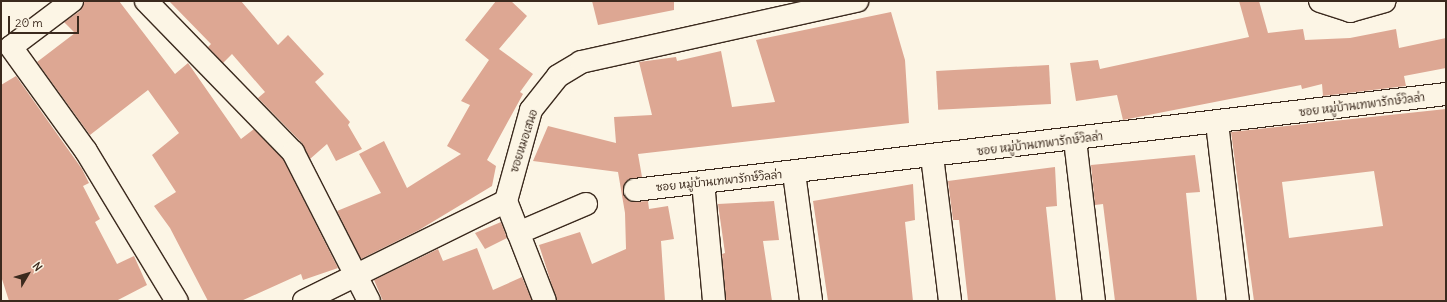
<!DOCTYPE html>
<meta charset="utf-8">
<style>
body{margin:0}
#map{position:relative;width:1447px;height:302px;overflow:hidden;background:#fcf5e5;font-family:Delius,"Playpen Sans Thai",sans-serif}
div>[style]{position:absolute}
.building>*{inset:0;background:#dda793;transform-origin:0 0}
.roads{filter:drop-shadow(1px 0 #3b2a1e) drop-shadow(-1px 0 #3b2a1e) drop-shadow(0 1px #3b2a1e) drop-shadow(0 -1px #3b2a1e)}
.minor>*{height:22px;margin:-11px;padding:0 11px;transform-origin:11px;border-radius:11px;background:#fcf5e5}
span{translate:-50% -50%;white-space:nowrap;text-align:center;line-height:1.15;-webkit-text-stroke:3.5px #fcf5e5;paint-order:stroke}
.street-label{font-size:11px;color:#3b2a1e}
.frame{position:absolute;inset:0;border:2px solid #3b2a1e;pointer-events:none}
.north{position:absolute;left:8px;top:254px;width:40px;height:40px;-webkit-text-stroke:3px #fcf5e5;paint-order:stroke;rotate:52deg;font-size:11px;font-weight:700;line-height:16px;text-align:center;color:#3b2a1e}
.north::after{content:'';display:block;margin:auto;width:14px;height:18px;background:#3b2a1e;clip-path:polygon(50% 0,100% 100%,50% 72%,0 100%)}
.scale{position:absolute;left:8px;top:16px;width:71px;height:18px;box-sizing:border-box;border:2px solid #3b2a1e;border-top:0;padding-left:5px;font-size:12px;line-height:14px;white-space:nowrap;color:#3b2a1e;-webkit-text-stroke:3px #fcf5e5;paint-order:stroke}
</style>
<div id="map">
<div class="building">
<div style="clip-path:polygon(84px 1px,119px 1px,175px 74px,188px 63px,241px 139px,254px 129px,283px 159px,338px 268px,303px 280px,301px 274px,241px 301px,208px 301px,170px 228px,154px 206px,176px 192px,152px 155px,179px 133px,148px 90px,90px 135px,37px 62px,75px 33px,64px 22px,80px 11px)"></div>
<div style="clip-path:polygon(169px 1px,241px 1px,278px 45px,288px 35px,324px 74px,315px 82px,350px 122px,348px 125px,362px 149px,336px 161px,327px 144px,310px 159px,302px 143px,258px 98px,265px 92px,232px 54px,223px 63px,208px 47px,211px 44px)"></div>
<div style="clip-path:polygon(496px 1px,511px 1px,527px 16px,499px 49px,533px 74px,520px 92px,523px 94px,487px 160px,496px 166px,492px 186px,419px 230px,361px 259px,337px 211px,381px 193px,359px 154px,384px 141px,407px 188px,461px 154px,447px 146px,470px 105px,461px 101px,491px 57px,489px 60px,465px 40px)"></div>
<div style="clip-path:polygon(592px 1px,674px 1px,674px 10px,598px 25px)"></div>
<div style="clip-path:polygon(1239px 1px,1259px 1px,1268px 33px,1303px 29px,1305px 40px,1350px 38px,1396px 29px,1399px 48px,1446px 38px,1446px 68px,1404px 76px,1406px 86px,1323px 96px,1322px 84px,1302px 89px,1301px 85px,1123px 120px,1117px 95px,1076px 101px,1070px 63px,1098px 60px,1100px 69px,1249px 37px)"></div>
<div style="clip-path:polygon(891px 12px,905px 60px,909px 123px,638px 154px,642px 177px,627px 180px,623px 192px,630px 202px,648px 201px,649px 209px,668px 206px,674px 239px,661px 241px,665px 301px,557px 301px,539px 245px,580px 232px,592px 264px,626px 249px,625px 213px,618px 172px,533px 161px,548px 126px,616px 143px,614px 117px,652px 115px,639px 62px,676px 57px,677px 61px,721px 51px,732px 107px,775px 102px,756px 40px)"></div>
<div style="left:1049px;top:65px;width:39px;height:113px;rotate:87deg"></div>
<div style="clip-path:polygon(16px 76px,82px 169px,89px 183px,83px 186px,100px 219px,95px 222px,117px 264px,134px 256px,147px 285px,116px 301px,9px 301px,1px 276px,1px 85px)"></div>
<div style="clip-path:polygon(evenodd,1446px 109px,1446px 301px,1254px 301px,1231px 132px,1446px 109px,1374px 171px,1383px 226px,1289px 238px,1282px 182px,1374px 171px)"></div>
<div style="clip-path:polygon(1195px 155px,1200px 192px,1186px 193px,1197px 301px,1115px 301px,1103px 204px,1095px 205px,1091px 165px)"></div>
<div style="clip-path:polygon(1055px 167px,1057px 206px,1046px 207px,1056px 301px,968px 301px,959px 220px,953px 220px,948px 181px)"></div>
<div style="clip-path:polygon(913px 184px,915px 220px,905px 222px,913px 301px,828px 301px,813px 201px)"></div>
<div style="clip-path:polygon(774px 201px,779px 240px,763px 241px,772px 301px,726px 301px,722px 254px,725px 253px,718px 204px)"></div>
<div style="clip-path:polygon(501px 222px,507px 238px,485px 249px,475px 233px)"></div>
<div style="clip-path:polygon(477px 248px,493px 290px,522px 277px,532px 301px,383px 301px,374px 280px,438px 249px,443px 261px)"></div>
</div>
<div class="roads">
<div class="minor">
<div style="left:72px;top:1px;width:76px;rotate:143deg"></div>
<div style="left:11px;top:47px;width:128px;rotate:54.2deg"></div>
<div style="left:86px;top:151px;width:175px;rotate:58.8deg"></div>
<div style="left:146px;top:1px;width:211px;rotate:45.8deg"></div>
<div style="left:293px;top:152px;width:167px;rotate:63deg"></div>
<div style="left:1320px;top:1px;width:32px;rotate:18deg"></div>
<div style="left:1350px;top:11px;width:36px;rotate:-16deg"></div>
<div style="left:1217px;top:123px;width:179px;rotate:83.3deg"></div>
<div style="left:1075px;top:140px;width:162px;rotate:83.3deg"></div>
<div style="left:932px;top:156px;width:146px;rotate:82.9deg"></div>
<div style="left:794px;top:173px;width:129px;rotate:82.4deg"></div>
<div style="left:703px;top:182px;width:120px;rotate:84.7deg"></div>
<div style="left:635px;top:190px;width:817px;rotate:-6.75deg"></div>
<div style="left:506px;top:201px;width:107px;rotate:68.7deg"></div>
<div style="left:518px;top:233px;width:74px;rotate:-23.1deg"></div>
<div style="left:304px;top:301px;width:225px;rotate:-26.3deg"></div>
<div style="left:506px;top:201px;width:94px;rotate:-74.6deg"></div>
<div style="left:531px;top:110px;width:43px;rotate:-51.5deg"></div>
<div style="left:558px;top:76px;width:27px;rotate:-31deg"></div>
<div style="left:581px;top:62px;width:283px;rotate:-12.5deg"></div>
</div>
</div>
<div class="street-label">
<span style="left:1362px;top:105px;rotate:-7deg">ซอย หมู่บ้านเทพารักษ์วิลล่า</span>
<span style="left:524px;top:141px;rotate:-72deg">ซอยหมอเสนอ</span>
<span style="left:1040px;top:144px;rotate:-7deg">ซอย หมู่บ้านเทพารักษ์วิลล่า</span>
<span style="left:719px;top:181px;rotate:-6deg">ซอย หมู่บ้านเทพารักษ์วิลล่า</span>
</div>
<div class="frame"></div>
<div class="north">N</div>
<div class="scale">20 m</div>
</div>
